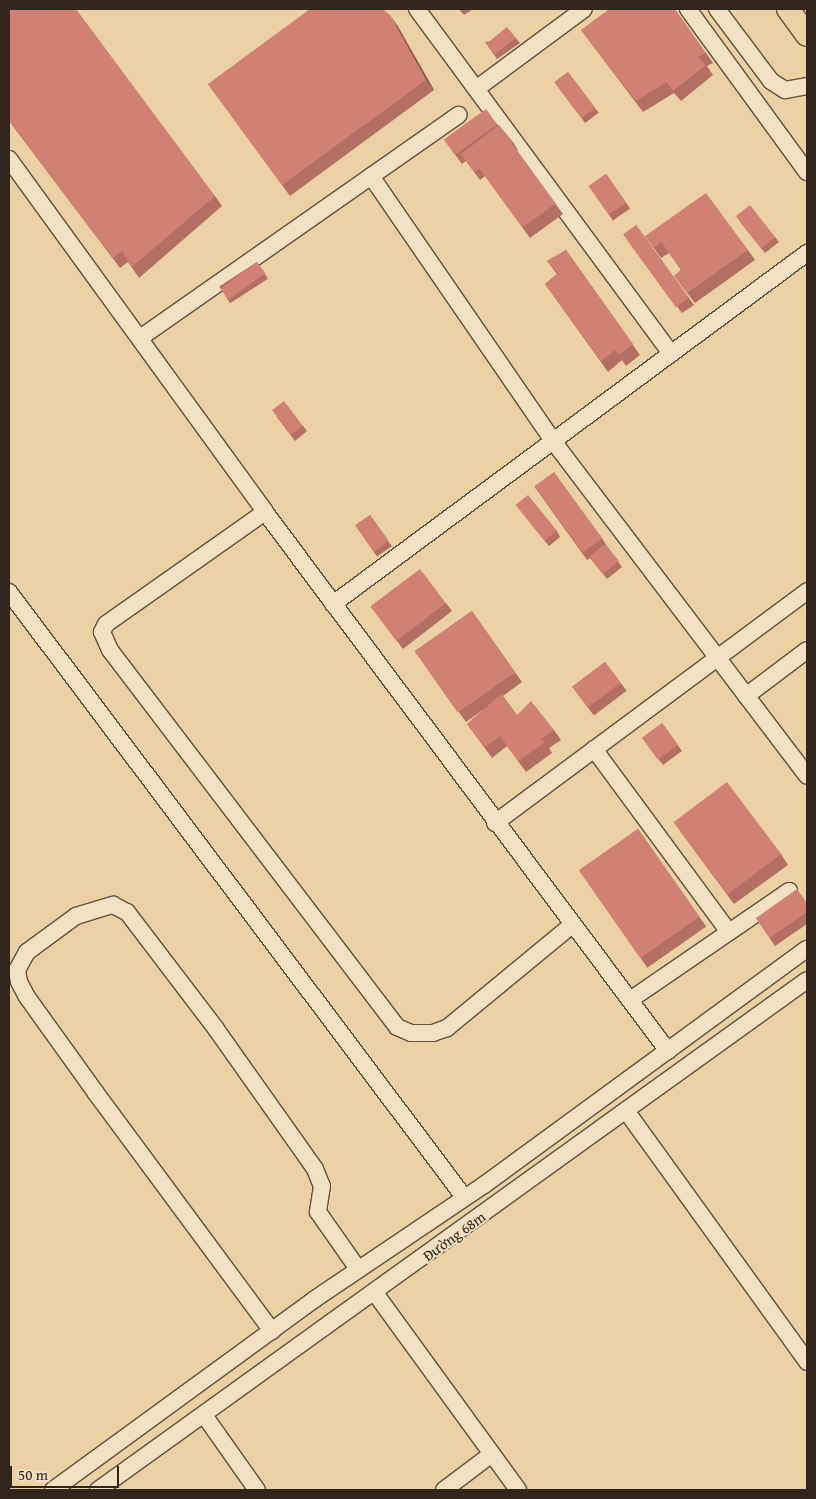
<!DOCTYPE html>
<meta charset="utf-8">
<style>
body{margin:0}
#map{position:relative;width:816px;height:1499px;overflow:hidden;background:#ebd1a3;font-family:"Gentium Book Plus",serif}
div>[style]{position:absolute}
.roads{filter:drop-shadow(1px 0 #60503d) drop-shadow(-1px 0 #60503d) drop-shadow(0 1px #60503d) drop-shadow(0 -1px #60503d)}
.minor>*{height:16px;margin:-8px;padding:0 8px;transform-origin:8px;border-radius:8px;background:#f2e1c3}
.highway>*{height:22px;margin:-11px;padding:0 11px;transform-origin:11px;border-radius:11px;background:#ebd1a3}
.wall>*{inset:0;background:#b46f63;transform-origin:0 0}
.shaded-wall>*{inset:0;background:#925a50}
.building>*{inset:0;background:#d18173;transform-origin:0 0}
span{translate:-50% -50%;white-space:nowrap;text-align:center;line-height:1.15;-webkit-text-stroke:4px #f2e1c3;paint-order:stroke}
.street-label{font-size:15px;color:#32251b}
.frame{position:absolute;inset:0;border:10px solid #32251b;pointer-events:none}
.scale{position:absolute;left:10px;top:1466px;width:109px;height:22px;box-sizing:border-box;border:2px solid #32251b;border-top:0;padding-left:6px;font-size:15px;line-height:18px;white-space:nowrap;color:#32251b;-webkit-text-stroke:4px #f2e1c3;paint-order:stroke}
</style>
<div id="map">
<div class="roads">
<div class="minor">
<div style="left:417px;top:9px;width:428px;rotate:53.6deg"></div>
<div style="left:688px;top:9px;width:202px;rotate:53.9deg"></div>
<div style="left:717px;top:9px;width:90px;rotate:53.1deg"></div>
<div style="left:771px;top:81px;width:17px;rotate:33deg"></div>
<div style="left:785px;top:90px;width:22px;rotate:-10deg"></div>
<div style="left:476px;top:89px;width:134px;rotate:-36.5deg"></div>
<div style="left:9px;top:159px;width:436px;rotate:54deg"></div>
<div style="left:265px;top:512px;width:673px;rotate:53.22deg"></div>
<div style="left:371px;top:176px;width:321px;rotate:55.5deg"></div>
<div style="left:553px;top:441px;width:420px;rotate:52.8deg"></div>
<div style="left:140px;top:338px;width:389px;rotate:-35deg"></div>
<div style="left:265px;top:512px;width:194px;rotate:144.8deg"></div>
<div style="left:106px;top:624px;width:9px;rotate:117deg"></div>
<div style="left:102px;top:632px;width:20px;rotate:66deg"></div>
<div style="left:110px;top:650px;width:474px;rotate:52.7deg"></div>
<div style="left:397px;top:1027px;width:15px;rotate:23deg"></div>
<div style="left:411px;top:1033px;width:22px"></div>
<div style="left:433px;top:1033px;width:15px;rotate:-20deg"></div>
<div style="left:447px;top:1028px;width:163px;rotate:-39.5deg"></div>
<div style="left:9px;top:592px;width:757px;rotate:53.05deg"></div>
<div style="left:333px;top:604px;width:590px;rotate:-36.52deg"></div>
<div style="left:746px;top:696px;width:76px;rotate:-37deg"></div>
<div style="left:594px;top:749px;width:227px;rotate:53.6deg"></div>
<div style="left:495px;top:823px;width:389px;rotate:-36.6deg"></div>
<div style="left:630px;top:1000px;width:193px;rotate:-34.4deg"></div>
<div style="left:627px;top:1112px;width:308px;rotate:54.2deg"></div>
<div style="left:375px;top:1293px;width:243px;rotate:54deg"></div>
<div style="left:272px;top:1331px;width:296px;rotate:-126.5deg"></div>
<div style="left:96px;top:1093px;width:118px;rotate:-125.7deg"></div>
<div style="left:27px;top:997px;width:17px;rotate:-118deg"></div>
<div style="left:19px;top:982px;width:12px;rotate:-99deg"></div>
<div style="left:17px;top:970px;width:21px;rotate:-61deg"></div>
<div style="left:27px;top:952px;width:61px;rotate:-36.3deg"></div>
<div style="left:76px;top:916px;width:39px;rotate:-17deg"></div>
<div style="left:113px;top:905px;width:16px;rotate:27deg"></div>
<div style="left:127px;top:912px;width:147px;rotate:52.7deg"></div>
<div style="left:216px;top:1029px;width:171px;rotate:54.7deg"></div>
<div style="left:315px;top:1169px;width:18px;rotate:68deg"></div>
<div style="left:322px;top:1186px;width:26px;rotate:99deg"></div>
<div style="left:318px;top:1212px;width:70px;rotate:54.9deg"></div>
<div style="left:204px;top:1415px;width:92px;rotate:54.8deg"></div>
<div style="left:53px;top:1490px;width:324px;rotate:-36.1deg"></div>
<div style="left:315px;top:1299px;width:204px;rotate:-34deg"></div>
<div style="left:484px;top:1185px;width:400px;rotate:-36.2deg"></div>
<div style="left:98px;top:1490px;width:873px;rotate:-35.73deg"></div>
<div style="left:444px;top:1490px;width:60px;rotate:-36.9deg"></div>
</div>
<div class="highway">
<div style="left:788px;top:9px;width:32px;rotate:54deg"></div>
</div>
</div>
<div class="wall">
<div style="clip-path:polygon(9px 9px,215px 196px,222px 206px,139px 278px,128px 262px,120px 268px,9px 121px)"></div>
<div style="clip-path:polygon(459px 9px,473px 9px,464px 15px)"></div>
<div style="clip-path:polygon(397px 25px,434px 90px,290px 196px,208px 84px)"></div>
<div style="clip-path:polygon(581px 30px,706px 53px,713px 63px,707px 66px,713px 75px,681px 101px,674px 93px,643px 112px)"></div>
<div style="clip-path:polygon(516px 38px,520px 43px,497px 59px,485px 42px)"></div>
<div style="left:568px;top:72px;width:51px;height:17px;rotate:53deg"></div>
<div style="clip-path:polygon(497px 124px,513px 142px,518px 150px,517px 151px,563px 214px,530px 238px,485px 176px,480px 180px,466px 161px,462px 164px,445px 141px)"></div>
<div style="left:606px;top:174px;width:42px;height:21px;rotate:55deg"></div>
<div style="clip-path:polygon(740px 222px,775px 237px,779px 242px,765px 253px)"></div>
<div style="clip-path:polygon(636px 225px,694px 305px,682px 313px,630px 243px)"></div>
<div style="clip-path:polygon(645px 236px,748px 250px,755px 260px,695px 303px,674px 276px,681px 270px,669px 253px,661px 258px)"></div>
<div style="clip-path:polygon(566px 250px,640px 355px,626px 366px,622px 360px,608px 372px,545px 284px,557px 274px,547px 261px)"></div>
<div style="left:257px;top:262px;width:20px;height:45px;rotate:57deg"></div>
<div style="clip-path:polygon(276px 416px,303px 426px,307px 431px,295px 441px)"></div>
<div style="clip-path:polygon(534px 486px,602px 538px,607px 546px,622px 567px,607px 579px,590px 558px,587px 560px)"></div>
<div style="clip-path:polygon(516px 505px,557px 531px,560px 537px,549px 546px)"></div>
<div style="left:370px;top:515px;width:38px;height:18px;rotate:55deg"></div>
<div style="clip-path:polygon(446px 603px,452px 611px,403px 649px,371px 607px)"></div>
<div style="clip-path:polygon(472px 611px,522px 682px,503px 696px,517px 715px,554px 730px,561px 740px,549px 748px,552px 753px,526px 772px,507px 746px,492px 758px,467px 724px,484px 709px,466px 722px,415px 651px)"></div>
<div style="left:605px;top:662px;width:36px;height:41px;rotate:53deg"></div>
<div style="clip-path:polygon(662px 723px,682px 751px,663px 765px,647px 744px)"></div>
<div style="left:638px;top:829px;width:119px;height:72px;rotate:55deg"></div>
<div style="clip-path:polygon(680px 831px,781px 854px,788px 865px,734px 904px)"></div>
<div style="clip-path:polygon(807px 903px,807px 924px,775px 946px,756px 918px)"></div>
</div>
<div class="shaded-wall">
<div style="clip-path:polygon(390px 15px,397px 25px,434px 90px,426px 80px)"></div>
</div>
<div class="building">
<div style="clip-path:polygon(9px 9px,76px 9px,215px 196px,132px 267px,122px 251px,113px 258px,9px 120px)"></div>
<div style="clip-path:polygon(310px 9px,383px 9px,390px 15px,426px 80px,282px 185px,208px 84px)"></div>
<div style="clip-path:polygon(609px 9px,675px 9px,706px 53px,698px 57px,706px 65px,673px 91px,667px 82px,636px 101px,581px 30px)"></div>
<div style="left:507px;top:27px;width:14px;height:27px;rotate:51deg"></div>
<div style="left:568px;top:72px;width:45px;height:17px;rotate:53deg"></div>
<div style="left:486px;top:109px;width:19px;height:52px;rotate:54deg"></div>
<div style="clip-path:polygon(499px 125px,513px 142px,512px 143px,511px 142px,478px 166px,480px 168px,474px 172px,461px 154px)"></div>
<div style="left:511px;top:142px;width:76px;height:41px;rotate:54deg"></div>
<div style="left:606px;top:174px;width:35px;height:21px;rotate:55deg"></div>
<div style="clip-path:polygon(706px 193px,748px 250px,687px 293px,674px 276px,682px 270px,661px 242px,654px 248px,645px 236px)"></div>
<div style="left:750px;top:205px;width:41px;height:18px;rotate:52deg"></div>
<div style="left:636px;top:225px;width:90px;height:16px;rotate:54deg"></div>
<div style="clip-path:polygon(566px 250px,633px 344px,619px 355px,615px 350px,601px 361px,545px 284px,558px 273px,547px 261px)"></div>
<div style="left:257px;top:262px;width:14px;height:45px;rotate:54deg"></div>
<div style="left:284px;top:401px;width:31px;height:15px;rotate:53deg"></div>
<div style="left:554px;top:472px;width:82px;height:24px;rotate:54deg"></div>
<div style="left:528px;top:495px;width:46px;height:16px;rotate:51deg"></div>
<div style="left:370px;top:515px;width:32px;height:18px;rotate:54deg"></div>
<div style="left:605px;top:544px;width:22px;height:20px;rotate:51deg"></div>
<div style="left:420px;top:569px;width:43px;height:62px;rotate:53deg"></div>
<div style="left:472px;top:611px;width:75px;height:70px;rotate:55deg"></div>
<div style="left:605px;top:662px;width:26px;height:41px;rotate:53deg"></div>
<div style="clip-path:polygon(501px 694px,517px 715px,531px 701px,554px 730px,541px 739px,545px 742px,518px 761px,500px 736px,485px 747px,467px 724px)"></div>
<div style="left:662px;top:723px;width:27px;height:25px;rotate:54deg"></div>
<div style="left:727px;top:782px;width:90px;height:67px;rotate:53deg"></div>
<div style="left:638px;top:829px;width:107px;height:72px;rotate:55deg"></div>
<div style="clip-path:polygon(797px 889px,807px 903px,807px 912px,770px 938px,756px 918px)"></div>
</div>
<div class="street-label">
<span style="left:454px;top:1236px;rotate:-36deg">Đường 68m</span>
</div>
<div class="frame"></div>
<div class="scale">50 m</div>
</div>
